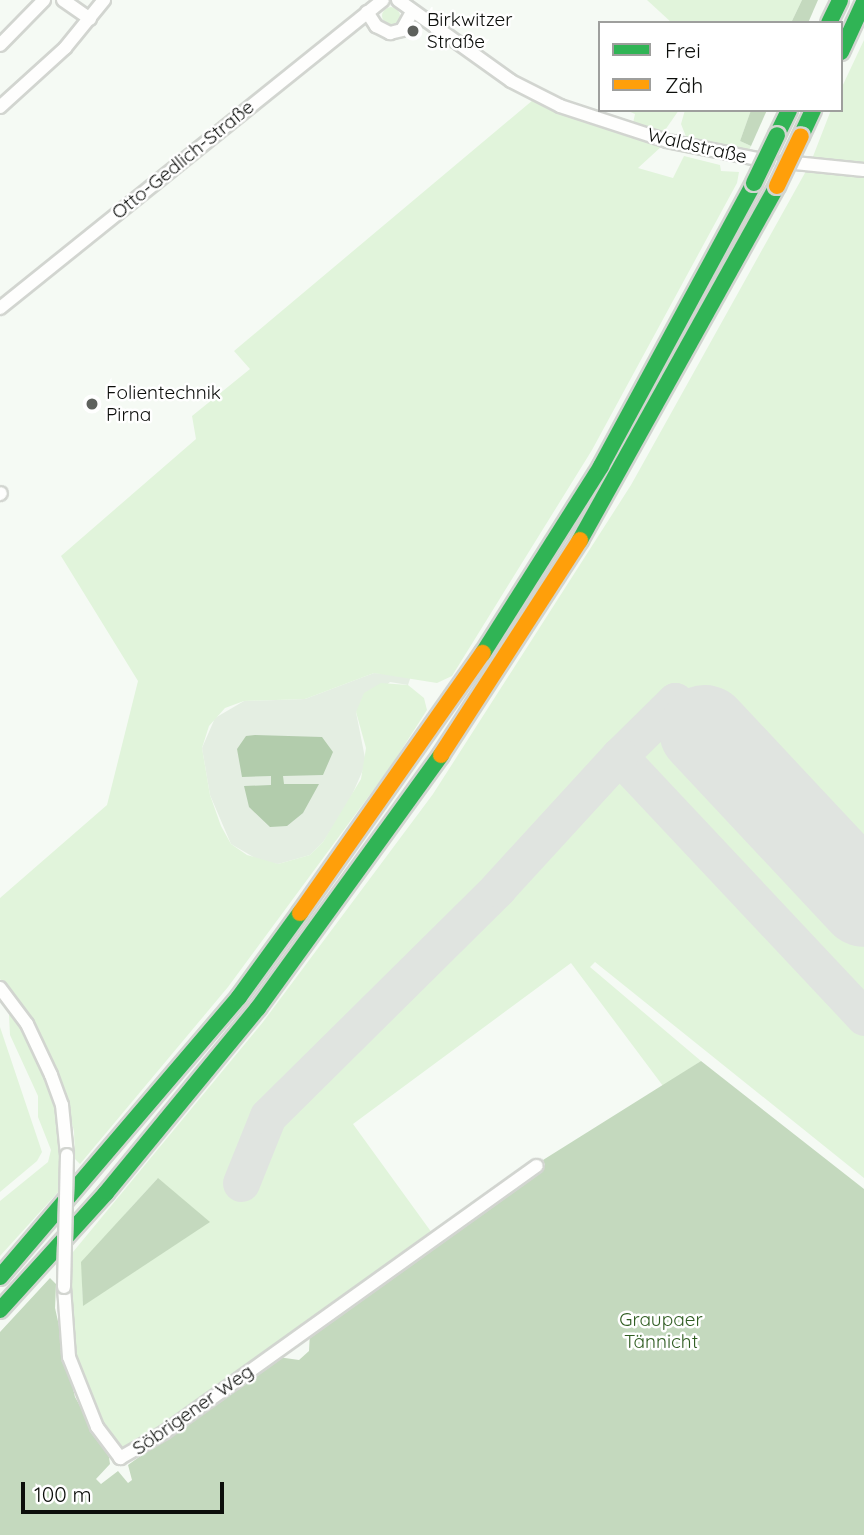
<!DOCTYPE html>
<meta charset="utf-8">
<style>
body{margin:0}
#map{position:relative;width:864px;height:1535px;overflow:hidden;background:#f5faf4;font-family:Quicksand,sans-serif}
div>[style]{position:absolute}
.built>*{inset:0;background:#e4eee2}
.green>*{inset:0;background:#e1f4db}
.round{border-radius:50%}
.forest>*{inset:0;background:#c4d9be}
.water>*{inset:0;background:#b2ccac}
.taxiway>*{height:37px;margin:-18.5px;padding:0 18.5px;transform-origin:18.5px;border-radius:18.5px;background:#e0e4e0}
.runway>*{height:91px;margin:-45.5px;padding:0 45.5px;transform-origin:45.5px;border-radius:45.5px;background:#e0e4e0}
.roads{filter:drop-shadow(2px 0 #d2d5d0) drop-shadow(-2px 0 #d2d5d0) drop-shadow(0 2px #d2d5d0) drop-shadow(0 -2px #d2d5d0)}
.street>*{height:12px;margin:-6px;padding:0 6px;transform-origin:6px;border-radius:6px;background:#fefefd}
.fast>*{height:16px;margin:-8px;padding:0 8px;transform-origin:8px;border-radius:8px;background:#30b455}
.slow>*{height:16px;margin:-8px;padding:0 8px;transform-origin:8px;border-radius:8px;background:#ff9f0a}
.bridges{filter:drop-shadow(2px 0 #d2d5d0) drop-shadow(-2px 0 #d2d5d0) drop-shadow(0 2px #d2d5d0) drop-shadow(0 -2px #d2d5d0)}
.street-bridge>*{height:12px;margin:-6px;padding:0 6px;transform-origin:6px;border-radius:6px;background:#fefefd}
.fast-bridge>*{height:16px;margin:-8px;padding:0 8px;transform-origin:8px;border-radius:8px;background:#30b455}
.slow-bridge>*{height:16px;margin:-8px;padding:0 8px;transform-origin:8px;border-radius:8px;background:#ff9f0a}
.dots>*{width:19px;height:19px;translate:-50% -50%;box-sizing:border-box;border:4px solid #fff;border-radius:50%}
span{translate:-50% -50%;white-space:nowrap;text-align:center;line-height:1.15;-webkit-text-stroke:5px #fff;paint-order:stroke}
.poi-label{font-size:19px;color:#0c0e0b}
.left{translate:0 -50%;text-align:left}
.street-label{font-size:19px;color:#0c0e0b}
.park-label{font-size:19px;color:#315e23}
.legend{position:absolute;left:598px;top:21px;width:245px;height:91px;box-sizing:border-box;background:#fff;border:2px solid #9e9f9d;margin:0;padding:9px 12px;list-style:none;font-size:21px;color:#0c0e0b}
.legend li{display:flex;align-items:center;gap:14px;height:35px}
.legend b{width:35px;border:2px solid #9e9f9d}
.scale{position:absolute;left:21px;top:1482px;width:203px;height:32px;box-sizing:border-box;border:4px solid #0c0e0b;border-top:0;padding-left:9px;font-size:21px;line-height:24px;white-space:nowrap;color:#0c0e0b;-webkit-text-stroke:5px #fff;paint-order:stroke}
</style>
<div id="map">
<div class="built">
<div style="clip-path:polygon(374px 673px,411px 676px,408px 685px,390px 682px,356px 712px,366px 763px,348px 804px,323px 842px,310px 855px,278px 864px,262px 862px,231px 844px,210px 795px,202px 748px,215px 718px,244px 701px,305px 699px)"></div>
</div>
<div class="green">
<div style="clip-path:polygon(647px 0,802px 0,791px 23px,672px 23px)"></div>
<div class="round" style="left:382px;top:7px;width:18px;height:18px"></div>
<div style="clip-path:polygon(864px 40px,864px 164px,812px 159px,831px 110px,841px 110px,841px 89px)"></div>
<div style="clip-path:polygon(533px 100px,662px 146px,638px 168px,673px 178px,684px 156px,720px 165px,721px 171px,739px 172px,737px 183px,592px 450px,452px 676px,437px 683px,374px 673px,305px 699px,244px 701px,225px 708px,209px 726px,202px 748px,210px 795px,221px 826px,231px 844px,247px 855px,278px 864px,310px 855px,323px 842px,361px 779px,366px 748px,356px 712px,364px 693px,381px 683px,408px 685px,424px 698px,427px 710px,391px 766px,228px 987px,80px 1164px,75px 1159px,74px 1131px,67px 1106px,44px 1046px,0 979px,0 898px,107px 805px,138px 681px,61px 556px,196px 439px,192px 416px,250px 369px,234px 351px)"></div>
<div style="clip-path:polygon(626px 110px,679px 110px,663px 133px,633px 123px,635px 114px)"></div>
<div style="clip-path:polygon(685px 110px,751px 110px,740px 141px,751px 146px,748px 152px,687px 139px,681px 124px)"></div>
<div style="clip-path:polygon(evenodd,806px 171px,864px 177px,864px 1178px,595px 962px,590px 967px,701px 1061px,663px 1086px,571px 963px,353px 1124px,432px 1233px,137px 1448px,122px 1448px,99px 1422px,75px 1357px,70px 1304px,73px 1252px,263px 1022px,433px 794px,631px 485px,806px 171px,158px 1178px,83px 1306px,82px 1276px,126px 1213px,158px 1178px)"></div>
<div style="clip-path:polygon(14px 1014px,35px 1050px,55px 1105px,61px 1145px,59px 1191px,0 1256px,0 1201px,48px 1162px,51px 1150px,38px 1117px,38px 1096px,10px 1035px,9px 1015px)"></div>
<div style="clip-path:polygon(0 1027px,42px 1152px,37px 1161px,0 1192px)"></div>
</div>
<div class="forest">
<div style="clip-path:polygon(802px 0,818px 0,808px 23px,791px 23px)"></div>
<div style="clip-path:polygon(751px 110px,767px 110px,751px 146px,740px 141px)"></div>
<div style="clip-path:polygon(701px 1061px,864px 1189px,864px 1535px,0 1535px,0 1332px,50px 1278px,56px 1284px,55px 1308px,75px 1397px,109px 1457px,110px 1464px,96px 1479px,101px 1484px,118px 1471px,128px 1483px,132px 1480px,128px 1465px,278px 1357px,299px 1360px,309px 1351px,310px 1332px,545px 1165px,543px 1160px)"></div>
<div style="clip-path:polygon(158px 1178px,210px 1222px,83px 1306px,81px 1262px)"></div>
</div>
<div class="water">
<div style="clip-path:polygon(255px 735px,322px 737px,333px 752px,323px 775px,283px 776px,284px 784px,319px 784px,303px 813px,287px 826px,270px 827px,249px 807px,244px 786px,271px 785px,271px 776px,242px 777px,237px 749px,246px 736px)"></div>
</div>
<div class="taxiway">
<div style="left:704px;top:730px;width:41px;rotate:-135deg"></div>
<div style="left:675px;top:701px;width:78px;rotate:135.5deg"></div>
<div style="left:619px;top:756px;width:358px;rotate:46.8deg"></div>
<div style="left:241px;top:1183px;width:72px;rotate:-68.1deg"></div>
<div style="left:268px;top:1116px;width:324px;rotate:-44.7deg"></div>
<div style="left:498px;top:888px;width:179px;rotate:-47.5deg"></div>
</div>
<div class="runway">
<div style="left:704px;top:730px;width:234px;rotate:46.9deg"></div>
</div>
<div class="roads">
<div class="street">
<div style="left:63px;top:0;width:33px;rotate:35deg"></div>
<div style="left:398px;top:0;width:139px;rotate:35.6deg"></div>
<div style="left:511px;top:81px;width:55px;rotate:27deg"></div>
<div style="left:560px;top:106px;width:113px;rotate:18.1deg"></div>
<div style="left:667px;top:141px;width:102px;rotate:11.3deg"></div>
<div style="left:367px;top:12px;width:17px;rotate:57deg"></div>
<div style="left:376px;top:26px;width:16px;rotate:27deg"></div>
<div style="left:390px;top:33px;width:12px;rotate:-14deg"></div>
<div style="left:402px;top:30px;width:21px;rotate:-61deg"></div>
<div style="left:0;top:45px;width:63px;rotate:-45.6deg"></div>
<div style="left:0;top:107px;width:88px;rotate:-42.2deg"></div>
<div style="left:65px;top:48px;width:62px;rotate:-50.9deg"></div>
<div style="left:785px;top:162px;width:79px;rotate:5.8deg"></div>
<div style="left:0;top:308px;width:491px;rotate:-38.8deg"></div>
<div style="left:0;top:494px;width:1px;rotate:-45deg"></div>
<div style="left:0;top:988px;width:45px;rotate:53.1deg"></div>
<div style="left:27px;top:1024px;width:56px;rotate:64.8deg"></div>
<div style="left:51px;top:1075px;width:32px;rotate:70deg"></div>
<div style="left:62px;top:1105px;width:50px;rotate:84.3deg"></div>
<div style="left:64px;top:1287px;width:70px;rotate:85.9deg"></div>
<div style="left:69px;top:1357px;width:75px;rotate:68.2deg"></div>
<div style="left:97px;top:1427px;width:39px;rotate:53deg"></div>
<div style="left:120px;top:1458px;width:52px;rotate:-30deg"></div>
<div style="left:165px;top:1432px;width:457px;rotate:-35.6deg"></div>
</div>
<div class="fast">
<div style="left:829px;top:23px;width:25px;rotate:-64deg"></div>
<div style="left:841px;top:52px;width:55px;rotate:-65.3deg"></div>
<div style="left:777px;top:135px;width:28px;rotate:-64deg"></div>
<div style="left:801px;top:136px;width:29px;rotate:-65deg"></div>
<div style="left:580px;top:540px;width:405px;rotate:-60.9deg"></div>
<div style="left:483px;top:653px;width:221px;rotate:-57.7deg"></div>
<div style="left:601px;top:466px;width:322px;rotate:-61.6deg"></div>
<div style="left:0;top:1277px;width:368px;rotate:-49.5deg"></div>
<div style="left:239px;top:997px;width:104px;rotate:-54deg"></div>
<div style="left:0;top:1310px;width:158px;rotate:-47.8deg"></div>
<div style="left:106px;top:1193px;width:239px;rotate:-50.6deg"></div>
<div style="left:258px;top:1008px;width:312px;rotate:-54.1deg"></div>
</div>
<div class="slow">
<div style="left:441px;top:755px;width:256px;rotate:-57.1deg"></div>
<div style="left:300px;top:913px;width:318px;rotate:-54.9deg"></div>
</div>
</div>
<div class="bridges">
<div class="street-bridge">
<div style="left:64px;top:1287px;width:132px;rotate:-88.7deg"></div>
</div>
<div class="fast-bridge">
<div style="left:754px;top:183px;width:53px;rotate:-64.4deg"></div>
</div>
<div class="slow-bridge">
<div style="left:777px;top:186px;width:55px;rotate:-64.4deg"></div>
</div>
</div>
<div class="dots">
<div style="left:413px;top:31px;background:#5e615d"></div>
<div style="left:92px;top:404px;background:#5e615d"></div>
</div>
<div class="poi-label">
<span class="left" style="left:427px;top:31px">Birkwitzer<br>Straße</span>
<span class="left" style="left:106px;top:404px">Folientechnik<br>Pirna</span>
</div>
<div class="street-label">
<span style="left:697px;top:146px;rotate:13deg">Waldstraße</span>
<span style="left:183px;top:160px;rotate:-39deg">Otto-Gedlich-Straße</span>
<span style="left:193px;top:1410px;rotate:-35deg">Söbrigener Weg</span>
</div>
<div class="park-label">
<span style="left:661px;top:1331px">Graupaer<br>Tännicht</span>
</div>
<ul class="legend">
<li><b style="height:9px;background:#30b455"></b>Frei</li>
<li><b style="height:9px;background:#ff9f0a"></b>Zäh</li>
</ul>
<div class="scale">100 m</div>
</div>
